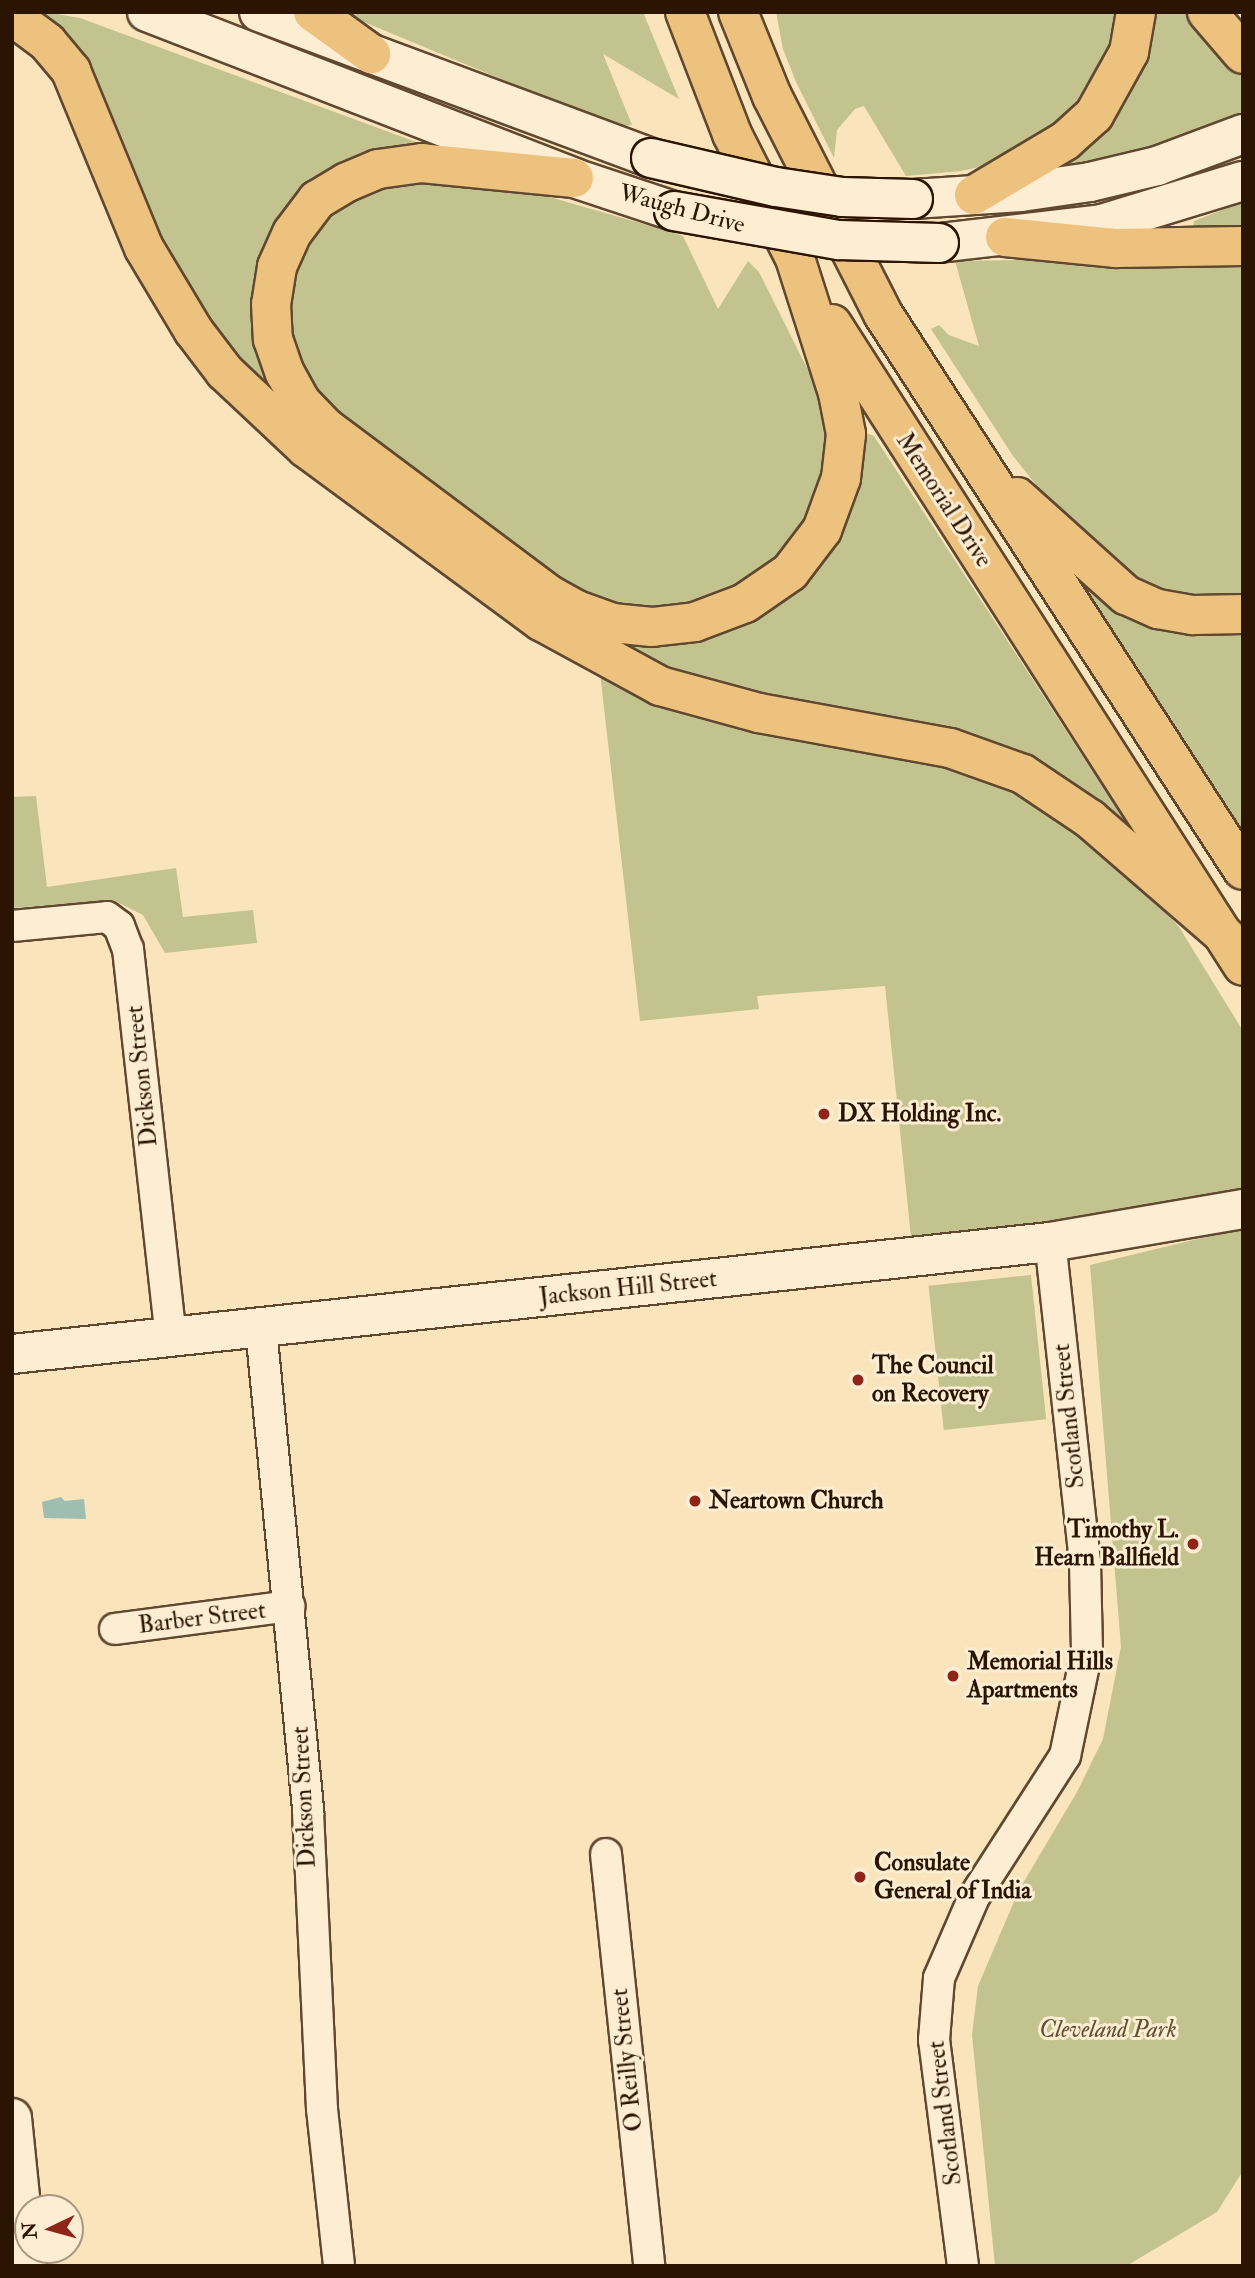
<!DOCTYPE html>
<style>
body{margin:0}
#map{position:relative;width:1255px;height:2278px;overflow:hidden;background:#fae4bc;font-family:"IM FELL Double Pica",serif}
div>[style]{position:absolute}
.green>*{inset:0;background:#c2c38e;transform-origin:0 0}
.water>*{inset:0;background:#9ebeb2}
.roads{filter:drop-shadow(2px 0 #604830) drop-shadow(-2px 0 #604830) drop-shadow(0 2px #604830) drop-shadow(0 -2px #604830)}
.street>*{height:30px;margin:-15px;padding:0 15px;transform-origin:15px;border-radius:15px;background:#fcedd3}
.secondary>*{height:38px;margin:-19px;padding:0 19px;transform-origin:19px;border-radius:19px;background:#fcedd3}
.primary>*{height:38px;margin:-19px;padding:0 19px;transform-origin:19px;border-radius:19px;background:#edc27e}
.bridges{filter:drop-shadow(2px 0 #2c1402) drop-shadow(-2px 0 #2c1402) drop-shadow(0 2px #2c1402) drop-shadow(0 -2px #2c1402)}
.secondary-bridge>*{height:38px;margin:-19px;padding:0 19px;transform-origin:19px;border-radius:19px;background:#fcedd3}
.dots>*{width:19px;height:19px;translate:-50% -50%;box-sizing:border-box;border:4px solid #fcedd3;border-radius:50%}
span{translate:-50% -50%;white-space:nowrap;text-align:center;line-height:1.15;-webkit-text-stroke:6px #fcedd3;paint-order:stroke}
.street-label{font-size:24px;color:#2c1402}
.poi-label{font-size:24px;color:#2c1402;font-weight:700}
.left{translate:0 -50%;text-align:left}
.right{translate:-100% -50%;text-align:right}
.park-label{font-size:24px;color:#605133;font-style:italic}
.frame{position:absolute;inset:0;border:14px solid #2c1402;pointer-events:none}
.north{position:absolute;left:14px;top:2194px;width:70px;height:70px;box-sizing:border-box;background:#fcedd3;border:2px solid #a9967f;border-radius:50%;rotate:265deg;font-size:19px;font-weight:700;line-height:28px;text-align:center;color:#2c1402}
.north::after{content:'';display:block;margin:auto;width:24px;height:32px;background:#8f2418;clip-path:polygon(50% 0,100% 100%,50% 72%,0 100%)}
</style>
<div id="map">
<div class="green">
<div style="clip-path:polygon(45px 12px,80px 18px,427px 146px,419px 152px,384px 153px,326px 179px,301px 201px,270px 251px,258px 302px,268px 367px,295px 413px,316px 435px,556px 610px,619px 636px,666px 638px,711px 633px,753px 618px,820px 560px,847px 503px,856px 445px,863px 432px,874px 436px,1145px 852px,1100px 810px,1025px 756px,902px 725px,731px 696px,610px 649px,541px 606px,314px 438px,233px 363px,182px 293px,155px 244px,94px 87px,71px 50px,40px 20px,39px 14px)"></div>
<div style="clip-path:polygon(340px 12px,643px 12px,679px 99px,603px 54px,632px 125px,616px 127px)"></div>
<div style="clip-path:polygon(776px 12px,1126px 12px,1096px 92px,1016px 159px,961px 171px,906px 176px,864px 106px,855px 109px,837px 130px,834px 158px,796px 82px,783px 49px)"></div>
<div style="clip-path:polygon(1149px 12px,1193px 12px,1225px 59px,1243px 74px,1243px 114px,1174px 142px,1064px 167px,1061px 162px)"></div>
<div style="clip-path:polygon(391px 178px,515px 187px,678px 234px,683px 236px,718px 309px,748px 261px,759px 272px,815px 384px,829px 422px,832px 446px,806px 535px,724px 603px,629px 613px,557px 583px,324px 412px,284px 325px,296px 252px,333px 208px)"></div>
<div style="clip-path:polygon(1243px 202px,1243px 234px,1192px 233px,1194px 221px)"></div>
<div style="clip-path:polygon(1243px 256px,1243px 605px,1161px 598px,1071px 528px,1013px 456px,931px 329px,939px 325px,949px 335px,979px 346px,955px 261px)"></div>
<div style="clip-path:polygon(1087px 585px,1243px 629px,1243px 836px,1086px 593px)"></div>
<div style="clip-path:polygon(600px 673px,992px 770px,1132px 874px,1179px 927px,1243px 1031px,1243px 1190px,1080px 1221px,911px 1237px,885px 986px,757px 996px,759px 1009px,640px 1021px)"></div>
<div style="clip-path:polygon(36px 796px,47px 887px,176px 868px,183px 917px,253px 910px,257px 943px,165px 953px,143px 915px,113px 900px,12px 908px,12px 797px)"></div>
<div style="clip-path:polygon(1243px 1228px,1243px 2171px,1217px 2212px,1128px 2265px,995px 2266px,972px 2035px,978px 1986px,1019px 1890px,1077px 1792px,1103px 1739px,1121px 1647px,1090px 1265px)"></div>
<div style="left:1031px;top:1275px;width:145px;height:103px;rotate:84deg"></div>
</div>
<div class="water">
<div style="clip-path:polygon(61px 1497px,65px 1501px,84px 1499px,86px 1519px,44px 1518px,42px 1502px)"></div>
</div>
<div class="roads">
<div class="street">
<div style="left:12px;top:926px;width:95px;rotate:-5.4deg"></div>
<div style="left:107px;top:917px;width:15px;rotate:37deg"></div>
<div style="left:119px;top:926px;width:25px;rotate:69deg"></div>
<div style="left:128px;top:949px;width:390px;rotate:83.7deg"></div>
<div style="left:261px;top:1329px;width:485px;rotate:84.4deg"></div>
<div style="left:308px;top:1812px;width:297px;rotate:87.3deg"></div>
<div style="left:322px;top:2109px;width:158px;rotate:83.8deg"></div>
<div style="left:115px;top:1629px;width:176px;rotate:-7.5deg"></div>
<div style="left:606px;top:1854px;width:414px;rotate:84deg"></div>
<div style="left:963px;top:2266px;width:228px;rotate:-97.3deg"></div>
<div style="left:934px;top:2040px;width:62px;rotate:-85.4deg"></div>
<div style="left:939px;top:1978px;width:88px;rotate:-66.6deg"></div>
<div style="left:974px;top:1897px;width:168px;rotate:-57.2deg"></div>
<div style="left:1065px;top:1756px;width:107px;rotate:-78.2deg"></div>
<div style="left:1087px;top:1651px;width:89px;rotate:-91.3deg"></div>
<div style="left:1085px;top:1562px;width:322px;rotate:-96.2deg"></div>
</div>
<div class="secondary">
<div style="left:147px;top:12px;width:458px;rotate:21.2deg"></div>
<div style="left:574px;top:178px;width:105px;rotate:18.3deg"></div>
<div style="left:259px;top:12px;width:418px;rotate:20.4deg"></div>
<div style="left:913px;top:199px;width:108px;rotate:-3.7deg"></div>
<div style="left:1021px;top:192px;width:70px;rotate:-8.2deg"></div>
<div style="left:1090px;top:182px;width:69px;rotate:-13.4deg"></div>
<div style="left:1157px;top:166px;width:92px;rotate:-20.4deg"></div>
<div style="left:939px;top:243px;width:164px;rotate:-6.6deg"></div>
<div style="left:1102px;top:224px;width:147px;rotate:-17deg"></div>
<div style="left:12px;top:1354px;width:1044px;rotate:-6.16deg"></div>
<div style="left:1050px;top:1242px;width:196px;rotate:-9.7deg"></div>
<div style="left:12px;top:2118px;width:149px;rotate:84.2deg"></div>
</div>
<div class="primary">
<div style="left:313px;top:12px;width:72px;rotate:35.9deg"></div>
<div style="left:685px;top:12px;width:131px;rotate:68.9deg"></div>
<div style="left:732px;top:134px;width:137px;rotate:63.1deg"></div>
<div style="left:738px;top:12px;width:91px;rotate:68deg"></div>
<div style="left:772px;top:96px;width:245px;rotate:63deg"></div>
<div style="left:883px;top:314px;width:662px;rotate:57.08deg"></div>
<div style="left:1207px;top:12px;width:55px;rotate:49.4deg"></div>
<div style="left:12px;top:16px;width:44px;rotate:36.6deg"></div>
<div style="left:47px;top:42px;width:38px;rotate:50deg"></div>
<div style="left:71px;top:71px;width:191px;rotate:67.6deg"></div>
<div style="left:144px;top:248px;width:96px;rotate:59.1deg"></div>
<div style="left:193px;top:330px;width:53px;rotate:52.7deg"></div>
<div style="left:225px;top:372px;width:111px;rotate:43.2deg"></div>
<div style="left:306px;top:448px;width:292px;rotate:36.4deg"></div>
<div style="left:541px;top:621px;width:136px;rotate:28.6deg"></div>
<div style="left:660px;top:686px;width:103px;rotate:15.3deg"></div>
<div style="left:759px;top:713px;width:194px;rotate:10.4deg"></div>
<div style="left:950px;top:748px;width:77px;rotate:19.6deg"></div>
<div style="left:1023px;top:774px;width:81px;rotate:33.9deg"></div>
<div style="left:1090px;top:819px;width:179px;rotate:40.9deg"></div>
<div style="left:574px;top:178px;width:153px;rotate:-174.4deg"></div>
<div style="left:422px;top:163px;width:44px;rotate:172.2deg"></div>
<div style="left:378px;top:169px;width:34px;rotate:157deg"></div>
<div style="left:347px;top:182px;width:35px;rotate:149deg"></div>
<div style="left:317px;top:200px;width:41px;rotate:127.1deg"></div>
<div style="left:292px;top:233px;width:37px;rotate:114deg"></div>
<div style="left:277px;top:267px;width:37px;rotate:99deg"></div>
<div style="left:271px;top:304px;width:35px;rotate:87deg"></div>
<div style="left:273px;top:339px;width:36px;rotate:71deg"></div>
<div style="left:285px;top:373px;width:33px;rotate:61deg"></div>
<div style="left:301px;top:402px;width:35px;rotate:46deg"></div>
<div style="left:325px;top:427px;width:279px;rotate:36.8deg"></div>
<div style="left:548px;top:594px;width:33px;rotate:29deg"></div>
<div style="left:577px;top:610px;width:37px;rotate:20deg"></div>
<div style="left:612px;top:623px;width:40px;rotate:5.7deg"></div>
<div style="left:652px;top:627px;width:43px;rotate:-6.6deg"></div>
<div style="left:695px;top:622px;width:53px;rotate:-20.8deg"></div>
<div style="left:745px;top:603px;width:55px;rotate:-34.6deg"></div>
<div style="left:790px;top:572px;width:53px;rotate:-52.7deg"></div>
<div style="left:822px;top:530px;width:55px;rotate:-69.9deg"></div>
<div style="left:841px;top:478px;width:44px;rotate:-83.5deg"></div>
<div style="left:846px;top:434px;width:42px;rotate:-101deg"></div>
<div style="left:838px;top:393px;width:139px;rotate:-107.7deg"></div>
<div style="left:974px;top:195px;width:106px;rotate:-30.7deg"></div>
<div style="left:1065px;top:141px;width:39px;rotate:-42deg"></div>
<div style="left:1094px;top:115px;width:72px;rotate:-60.9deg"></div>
<div style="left:1129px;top:52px;width:41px;rotate:-80.1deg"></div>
<div style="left:1005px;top:237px;width:112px;rotate:5.7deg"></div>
<div style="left:1116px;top:248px;width:127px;rotate:-0.9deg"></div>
<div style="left:832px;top:324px;width:762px;rotate:57.37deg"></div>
<div style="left:1017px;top:497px;width:147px;rotate:42deg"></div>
<div style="left:1126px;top:595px;width:35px;rotate:24deg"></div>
<div style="left:1158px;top:609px;width:36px;rotate:10deg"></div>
<div style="left:1193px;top:615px;width:50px;rotate:-1.1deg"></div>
</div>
</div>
<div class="bridges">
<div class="secondary-bridge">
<div style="left:651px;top:158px;width:128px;rotate:13.1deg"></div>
<div style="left:776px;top:187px;width:67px;rotate:8.6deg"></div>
<div style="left:842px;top:197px;width:71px;rotate:1.6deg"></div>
<div style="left:674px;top:211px;width:168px;rotate:10deg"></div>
<div style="left:839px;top:240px;width:100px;rotate:1.7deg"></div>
</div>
</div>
<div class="dots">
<div style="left:824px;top:1114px;background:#8f2418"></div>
<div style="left:858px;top:1380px;background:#8f2418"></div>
<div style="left:695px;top:1501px;background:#8f2418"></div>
<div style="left:1193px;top:1544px;background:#8f2418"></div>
<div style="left:953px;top:1676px;background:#8f2418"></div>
<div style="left:860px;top:1877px;background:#8f2418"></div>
</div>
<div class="street-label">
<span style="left:682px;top:209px;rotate:15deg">Waugh Drive</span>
<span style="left:944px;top:500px;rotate:57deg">Memorial Drive</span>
<span style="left:142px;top:1076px;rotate:-96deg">Dickson Street</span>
<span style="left:628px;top:1288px;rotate:-6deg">Jackson Hill Street</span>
<span style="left:1069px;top:1416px;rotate:-96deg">Scotland Street</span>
<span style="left:202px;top:1618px;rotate:-7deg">Barber Street</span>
<span style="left:304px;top:1797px;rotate:-93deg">Dickson Street</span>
<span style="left:627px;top:2060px;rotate:-96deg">O Reilly Street</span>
<span style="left:945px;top:2113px;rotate:-97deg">Scotland Street</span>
</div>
<div class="poi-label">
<span class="left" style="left:838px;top:1114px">DX Holding Inc.</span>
<span class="left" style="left:872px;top:1380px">The Council<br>on Recovery</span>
<span class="left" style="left:709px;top:1501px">Neartown Church</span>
<span class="right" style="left:1179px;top:1544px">Timothy L.<br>Hearn Ballfield</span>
<span class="left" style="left:967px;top:1676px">Memorial Hills<br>Apartments</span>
<span class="left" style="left:874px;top:1877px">Consulate<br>General of India</span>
</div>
<div class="park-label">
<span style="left:1108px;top:2030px">Cleveland Park</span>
</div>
<div class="frame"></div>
<div class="north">N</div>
</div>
